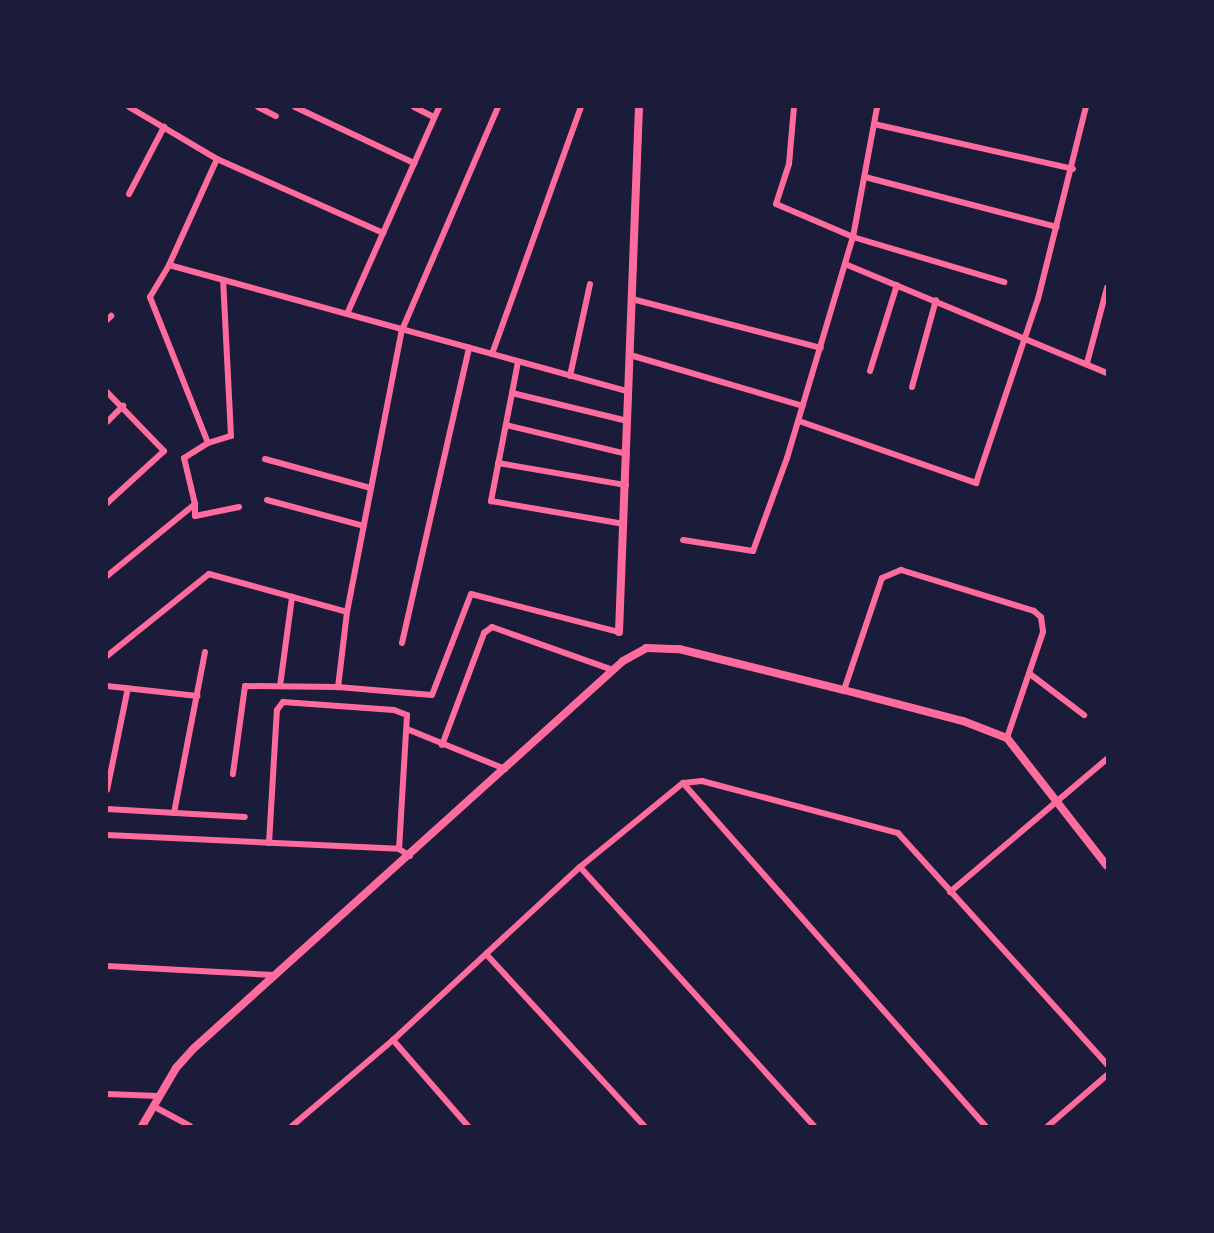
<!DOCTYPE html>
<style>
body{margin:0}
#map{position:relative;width:1214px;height:1233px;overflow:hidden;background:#1b1b3a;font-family:Commissioner,sans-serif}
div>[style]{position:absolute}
.minor>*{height:6px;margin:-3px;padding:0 3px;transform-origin:3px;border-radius:3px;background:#ff6b9d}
.tertiary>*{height:8px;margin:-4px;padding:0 4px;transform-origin:4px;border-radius:4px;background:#ff6b9d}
span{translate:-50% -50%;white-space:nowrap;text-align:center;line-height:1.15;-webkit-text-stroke:5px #1b1b3a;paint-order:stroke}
.frame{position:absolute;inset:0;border:108px solid #1b1b3a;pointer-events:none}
</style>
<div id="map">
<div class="minor">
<div style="left:129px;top:107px;width:102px;rotate:30.6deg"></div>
<div style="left:217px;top:159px;width:182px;rotate:24deg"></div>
<div style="left:258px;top:107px;width:20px;rotate:27deg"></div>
<div style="left:295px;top:107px;width:132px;rotate:25.2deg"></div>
<div style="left:414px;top:107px;width:22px;rotate:27deg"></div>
<div style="left:794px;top:107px;width:57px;rotate:95deg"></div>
<div style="left:789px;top:164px;width:42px;rotate:108deg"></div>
<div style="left:776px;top:204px;width:84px;rotate:23.2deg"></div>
<div style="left:853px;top:237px;width:158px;rotate:16.6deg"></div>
<div style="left:874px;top:124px;width:204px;rotate:12.7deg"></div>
<div style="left:865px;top:177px;width:198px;rotate:14.6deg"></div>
<div style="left:129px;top:194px;width:76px;rotate:-62.4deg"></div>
<div style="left:845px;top:264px;width:284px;rotate:22.6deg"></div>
<div style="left:169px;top:265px;width:116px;rotate:-65.6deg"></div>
<div style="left:632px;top:299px;width:195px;rotate:14.5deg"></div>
<div style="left:347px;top:314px;width:227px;rotate:-66deg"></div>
<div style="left:107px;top:320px;width:6px;rotate:-45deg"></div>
<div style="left:492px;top:354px;width:263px;rotate:-70.2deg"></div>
<div style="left:630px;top:355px;width:180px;rotate:16.4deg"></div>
<div style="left:518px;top:362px;width:142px;rotate:101deg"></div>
<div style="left:491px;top:501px;width:135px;rotate:9.8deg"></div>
<div style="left:1087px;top:363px;width:78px;rotate:-75.1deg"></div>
<div style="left:870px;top:371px;width:90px;rotate:-72.6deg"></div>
<div style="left:570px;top:376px;width:94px;rotate:-77.7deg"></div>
<div style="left:912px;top:387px;width:90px;rotate:-74.6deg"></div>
<div style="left:107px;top:392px;width:82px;rotate:46deg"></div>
<div style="left:164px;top:451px;width:77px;rotate:137.6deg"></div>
<div style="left:512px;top:393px;width:119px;rotate:13.6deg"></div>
<div style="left:799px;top:421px;width:188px;rotate:19.3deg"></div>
<div style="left:976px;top:483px;width:194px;rotate:-71.4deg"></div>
<div style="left:1038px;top:299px;width:198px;rotate:-76deg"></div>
<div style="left:107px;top:422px;width:23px;rotate:-45deg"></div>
<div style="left:506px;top:425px;width:124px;rotate:13.5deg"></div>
<div style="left:208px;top:443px;width:24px;rotate:-17deg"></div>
<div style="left:231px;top:436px;width:156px;rotate:-92.9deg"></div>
<div style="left:265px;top:459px;width:110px;rotate:15.3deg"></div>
<div style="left:498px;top:463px;width:130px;rotate:9.8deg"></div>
<div style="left:267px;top:500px;width:100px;rotate:15deg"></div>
<div style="left:195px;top:504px;width:12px;rotate:90deg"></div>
<div style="left:195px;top:516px;width:45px;rotate:-11.6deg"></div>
<div style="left:683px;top:540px;width:71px;rotate:8.9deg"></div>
<div style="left:753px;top:551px;width:99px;rotate:-69.9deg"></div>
<div style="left:787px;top:458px;width:231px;rotate:-73.4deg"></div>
<div style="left:853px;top:237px;width:132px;rotate:-79.5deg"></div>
<div style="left:107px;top:576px;width:114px;rotate:-39.3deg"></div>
<div style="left:195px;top:504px;width:47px;rotate:-103.4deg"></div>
<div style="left:184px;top:458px;width:28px;rotate:-32deg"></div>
<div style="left:208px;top:443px;width:157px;rotate:-111.7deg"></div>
<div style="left:150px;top:297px;width:37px;rotate:-59deg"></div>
<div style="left:169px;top:265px;width:477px;rotate:15.4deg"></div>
<div style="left:347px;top:612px;width:287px;rotate:-79deg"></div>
<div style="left:402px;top:330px;width:243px;rotate:-66.7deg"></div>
<div style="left:402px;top:643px;width:303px;rotate:-77.2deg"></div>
<div style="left:107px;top:656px;width:131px;rotate:-38.8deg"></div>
<div style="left:209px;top:574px;width:143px;rotate:15.4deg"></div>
<div style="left:347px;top:612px;width:76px;rotate:96.8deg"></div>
<div style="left:338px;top:687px;width:93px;rotate:-179.4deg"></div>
<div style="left:245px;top:686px;width:89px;rotate:97.8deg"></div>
<div style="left:1030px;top:674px;width:68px;rotate:37.2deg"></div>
<div style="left:107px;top:686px;width:91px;rotate:6.3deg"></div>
<div style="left:280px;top:686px;width:90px;rotate:-82.3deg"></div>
<div style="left:338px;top:687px;width:94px;rotate:4.9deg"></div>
<div style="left:432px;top:695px;width:108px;rotate:-68.9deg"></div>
<div style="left:471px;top:594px;width:153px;rotate:14.4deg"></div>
<div style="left:844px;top:690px;width:118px;rotate:-71.3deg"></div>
<div style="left:882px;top:578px;width:21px;rotate:-23deg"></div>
<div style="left:901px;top:570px;width:139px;rotate:17.1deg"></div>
<div style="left:1034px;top:611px;width:9px;rotate:41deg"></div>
<div style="left:1041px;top:617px;width:15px;rotate:82deg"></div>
<div style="left:1043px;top:632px;width:112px;rotate:108.8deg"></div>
<div style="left:407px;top:729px;width:106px;rotate:22.2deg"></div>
<div style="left:442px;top:745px;width:120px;rotate:-69.4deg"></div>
<div style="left:484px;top:633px;width:10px;rotate:-37deg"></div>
<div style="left:492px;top:627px;width:128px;rotate:19.6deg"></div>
<div style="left:683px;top:783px;width:19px;rotate:-6deg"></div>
<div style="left:702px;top:781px;width:203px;rotate:14.9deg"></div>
<div style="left:898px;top:833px;width:312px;rotate:47.9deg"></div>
<div style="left:683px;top:783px;width:457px;rotate:48.6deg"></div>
<div style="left:107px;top:790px;width:104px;rotate:-78.4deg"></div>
<div style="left:107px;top:809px;width:138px;rotate:3.3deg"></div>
<div style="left:174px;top:813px;width:164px;rotate:-79.1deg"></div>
<div style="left:107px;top:835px;width:292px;rotate:2.7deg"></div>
<div style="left:399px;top:849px;width:13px;rotate:32deg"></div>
<div style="left:269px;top:843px;width:133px;rotate:-86.6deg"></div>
<div style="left:277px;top:710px;width:10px;rotate:-53deg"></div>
<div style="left:283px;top:702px;width:111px;rotate:4.1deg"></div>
<div style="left:394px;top:710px;width:14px;rotate:21deg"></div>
<div style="left:407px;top:715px;width:134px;rotate:93.4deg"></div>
<div style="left:580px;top:867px;width:349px;rotate:47.9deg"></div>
<div style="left:950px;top:892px;width:206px;rotate:-40.3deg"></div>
<div style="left:487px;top:955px;width:232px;rotate:47.4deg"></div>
<div style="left:107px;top:966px;width:167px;rotate:3.1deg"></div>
<div style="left:393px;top:1040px;width:114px;rotate:48.9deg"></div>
<div style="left:107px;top:1094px;width:51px;rotate:2.2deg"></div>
<div style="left:153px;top:1106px;width:42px;rotate:28.4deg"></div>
<div style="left:292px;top:1126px;width:133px;rotate:-40.4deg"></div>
<div style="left:393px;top:1040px;width:255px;rotate:-42.8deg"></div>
<div style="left:580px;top:867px;width:133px;rotate:-39.2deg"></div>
<div style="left:1048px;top:1126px;width:78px;rotate:-40.8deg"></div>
</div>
<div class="tertiary">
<div style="left:619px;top:632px;width:525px;rotate:-87.82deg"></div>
<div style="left:142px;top:1126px;width:67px;rotate:-59.6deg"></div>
<div style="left:176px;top:1068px;width:25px;rotate:-48deg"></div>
<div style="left:193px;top:1049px;width:579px;rotate:-42.06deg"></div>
<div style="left:623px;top:661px;width:26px;rotate:-29deg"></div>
<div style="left:646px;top:648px;width:33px;rotate:2deg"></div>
<div style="left:679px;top:649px;width:170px;rotate:14deg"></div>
<div style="left:844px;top:690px;width:123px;rotate:14.6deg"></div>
<div style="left:963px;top:721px;width:47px;rotate:21.1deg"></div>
<div style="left:1007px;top:738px;width:162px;rotate:52deg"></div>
</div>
<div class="frame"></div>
</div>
